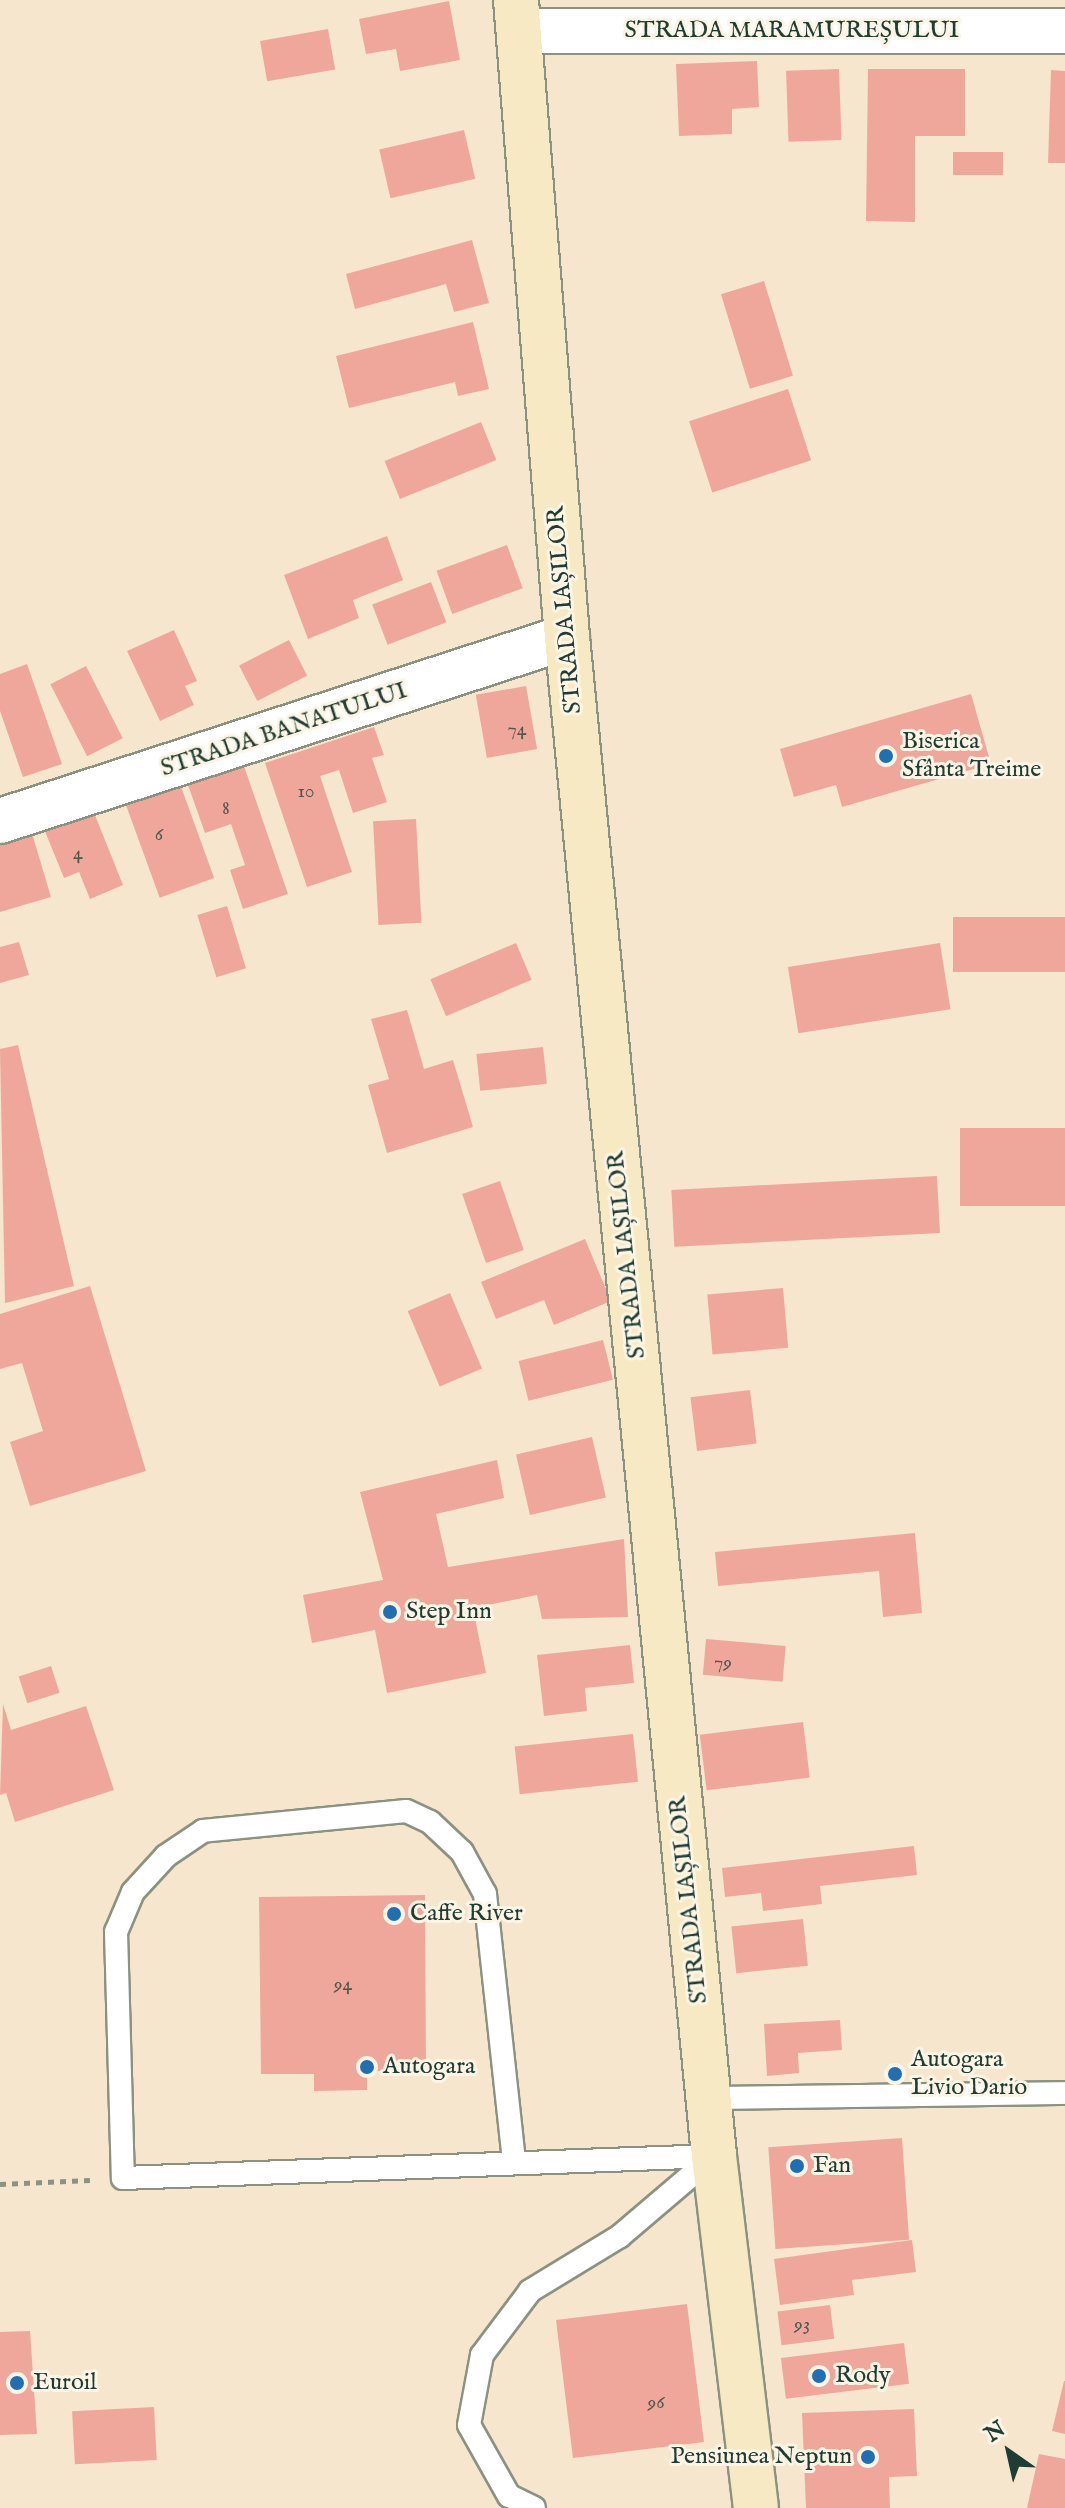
<!DOCTYPE html>
<meta charset="utf-8">
<style>
body{margin:0}
#map{position:relative;width:1065px;height:2508px;overflow:hidden;background:#f7e6ce;font-family:"IM FELL English",serif}
div>[style]{position:absolute}
.building>*{inset:0;background:#efa79c;transform-origin:0 0}
.path>*{height:5px;margin-top:-2.5px;transform-origin:0;background:repeating-linear-gradient(90deg,#8b9281 0 6px,transparent 0 12px)}
.roads{filter:drop-shadow(2px 0 #8b9281) drop-shadow(-2px 0 #8b9281) drop-shadow(0 2px #8b9281) drop-shadow(0 -2px #8b9281)}
.lane>*{height:22px;margin:-11px;padding:0 11px;transform-origin:11px;border-radius:11px;background:#fff}
.street>*{height:44px;margin:-22px;padding:0 22px;transform-origin:22px;border-radius:22px;background:#fff}
.secondary>*{height:44px;margin:-22px;padding:0 22px;transform-origin:22px;border-radius:22px;background:#f7e9c3}
.dots>*{width:22px;height:22px;translate:-50% -50%;box-sizing:border-box;border:4px solid #fcf5e5;border-radius:50%}
span{translate:-50% -50%;white-space:nowrap;text-align:center;line-height:1.15;-webkit-text-stroke:6px #fcf5e5;paint-order:stroke}
.number-label{font-size:20px;color:#53584e}
.number-label span{-webkit-text-stroke-width:0}
.street-label{font-size:24px;color:#1f3d34}
.poi-label{font-size:24px;color:#1f3d34}
.left{translate:0 -50%;text-align:left}
.right{translate:-100% -50%;text-align:right}
.north{position:absolute;left:969px;top:2412px;width:80px;height:80px;-webkit-text-stroke:6px #fcf5e5;paint-order:stroke;rotate:326deg;font-size:22px;font-weight:700;line-height:32px;text-align:center;color:#1f3d34}
.north::after{content:'';display:block;margin:auto;width:28px;height:36px;background:#1f3d34;clip-path:polygon(50% 0,100% 100%,50% 72%,0 100%)}
</style>
<div id="map">
<div class="building">
<div style="clip-path:polygon(449px 1px,460px 60px,400px 71px,396px 49px,366px 54px,359px 19px)"></div>
<div style="left:328px;top:29px;width:41px;height:69px;rotate:80deg"></div>
<div style="clip-path:polygon(757px 61px,759px 107px,732px 109px,732px 134px,679px 136px,676px 64px)"></div>
<div style="left:839px;top:69px;width:71px;height:53px;rotate:88deg"></div>
<div style="clip-path:polygon(868px 69px,965px 69px,965px 136px,915px 136px,915px 222px,866px 221px)"></div>
<div style="clip-path:polygon(1051px 70px,1065px 71px,1065px 163px,1048px 163px)"></div>
<div style="left:464px;top:130px;width:50px;height:87px;rotate:77deg"></div>
<div style="left:953px;top:152px;width:50px;height:23px"></div>
<div style="clip-path:polygon(472px 240px,489px 303px,454px 312px,446px 284px,355px 309px,346px 274px)"></div>
<div style="left:764px;top:281px;width:99px;height:45px;rotate:73deg"></div>
<div style="clip-path:polygon(473px 322px,489px 389px,458px 396px,455px 382px,349px 408px,336px 356px)"></div>
<div style="left:788px;top:389px;width:75px;height:104px;rotate:72deg"></div>
<div style="left:481px;top:422px;width:41px;height:104px;rotate:68deg"></div>
<div style="clip-path:polygon(387px 536px,403px 580px,353px 600px,359px 618px,308px 639px,284px 575px)"></div>
<div style="left:507px;top:545px;width:46px;height:75px;rotate:70deg"></div>
<div style="left:431px;top:582px;width:43px;height:63px;rotate:69deg"></div>
<div style="clip-path:polygon(174px 630px,197px 681px,185px 686px,194px 705px,160px 721px,127px 651px)"></div>
<div style="left:289px;top:640px;width:40px;height:56px;rotate:63deg"></div>
<div style="clip-path:polygon(27px 664px,62px 764px,23px 777px,0 711px,0 674px)"></div>
<div style="left:86px;top:666px;width:81px;height:40px;rotate:63deg"></div>
<div style="left:526px;top:686px;width:64px;height:51px;rotate:80deg"></div>
<div style="clip-path:polygon(971px 694px,991px 764px,842px 807px,836px 785px,794px 797px,780px 749px)"></div>
<div style="clip-path:polygon(374px 727px,384px 755px,372px 758px,387px 802px,353px 813px,339px 770px,320px 776px,352px 872px,307px 887px,265px 763px)"></div>
<div style="clip-path:polygon(244px 766px,288px 894px,243px 909px,230px 870px,245px 865px,231px 824px,205px 833px,188px 785px)"></div>
<div style="left:180px;top:784px;width:100px;height:58px;rotate:70deg"></div>
<div style="clip-path:polygon(93px 810px,123px 885px,90px 899px,79px 872px,64px 878px,44px 829px)"></div>
<div style="left:416px;top:819px;width:104px;height:43px;rotate:87deg"></div>
<div style="clip-path:polygon(31px 830px,51px 897px,0 912px,0 839px)"></div>
<div style="left:227px;top:906px;width:65px;height:31px;rotate:73deg"></div>
<div style="left:1065px;top:917px;width:55px;height:112px;rotate:90deg"></div>
<div style="clip-path:polygon(19px 942px,29px 975px,0 983px,0 947px)"></div>
<div style="left:516px;top:943px;width:40px;height:93px;rotate:67deg"></div>
<div style="left:940px;top:943px;width:67px;height:154px;rotate:81deg"></div>
<div style="clip-path:polygon(407px 1010px,424px 1069px,453px 1060px,473px 1127px,387px 1153px,368px 1085px,389px 1079px,371px 1019px)"></div>
<div style="clip-path:polygon(18px 1045px,74px 1286px,5px 1303px,0 1049px)"></div>
<div style="left:543px;top:1047px;width:37px;height:67px;rotate:84deg"></div>
<div style="left:1065px;top:1128px;width:78px;height:105px;rotate:90deg"></div>
<div style="left:937px;top:1176px;width:57px;height:266px;rotate:87deg"></div>
<div style="left:500px;top:1181px;width:73px;height:40px;rotate:71deg"></div>
<div style="clip-path:polygon(585px 1239px,611px 1301px,554px 1325px,544px 1300px,496px 1319px,481px 1282px)"></div>
<div style="clip-path:polygon(90px 1286px,146px 1471px,30px 1506px,10px 1442px,43px 1431px,22px 1363px,0 1369px,0 1314px)"></div>
<div style="left:783px;top:1288px;width:60px;height:76px;rotate:85deg"></div>
<div style="left:450px;top:1293px;width:82px;height:46px;rotate:67deg"></div>
<div style="left:603px;top:1340px;width:41px;height:87px;rotate:76deg"></div>
<div style="left:750px;top:1390px;width:54px;height:60px;rotate:83deg"></div>
<div style="left:592px;top:1437px;width:62px;height:78px;rotate:77deg"></div>
<div style="clip-path:polygon(497px 1460px,504px 1498px,436px 1514px,448px 1567px,624px 1539px,628px 1617px,542px 1619px,537px 1595px,473px 1608px,486px 1673px,387px 1693px,375px 1630px,312px 1643px,303px 1595px,383px 1580px,360px 1492px)"></div>
<div style="clip-path:polygon(915px 1533px,922px 1613px,883px 1617px,879px 1571px,718px 1586px,715px 1552px)"></div>
<div style="left:706px;top:1639px;width:80px;height:36px;rotate:5deg"></div>
<div style="clip-path:polygon(630px 1645px,634px 1683px,585px 1688px,587px 1711px,544px 1716px,537px 1655px)"></div>
<div style="left:51px;top:1666px;width:28px;height:34px;rotate:72deg"></div>
<div style="clip-path:polygon(3px 1704px,11px 1730px,86px 1706px,114px 1790px,15px 1822px,6px 1793px,0 1795px)"></div>
<div style="left:803px;top:1722px;width:56px;height:104px;rotate:83deg"></div>
<div style="left:633px;top:1734px;width:48px;height:119px;rotate:84deg"></div>
<div style="clip-path:polygon(914px 1846px,917px 1875px,820px 1886px,822px 1904px,763px 1911px,761px 1893px,725px 1897px,722px 1868px)"></div>
<div style="clip-path:polygon(425px 1895px,426px 2071px,367px 2071px,367px 2090px,314px 2091px,314px 2074px,261px 2074px,259px 1897px)"></div>
<div style="left:803px;top:1919px;width:47px;height:72px;rotate:84deg"></div>
<div style="clip-path:polygon(840px 2020px,842px 2050px,798px 2053px,799px 2073px,767px 2076px,764px 2024px)"></div>
<div style="left:902px;top:2138px;width:102px;height:134px;rotate:86deg"></div>
<div style="clip-path:polygon(912px 2240px,916px 2272px,852px 2280px,854px 2295px,780px 2305px,774px 2259px)"></div>
<div style="left:687px;top:2304px;width:139px;height:132px;rotate:83deg"></div>
<div style="left:830px;top:2305px;width:34px;height:53px;rotate:83deg"></div>
<div style="clip-path:polygon(30px 2331px,37px 2434px,0 2435px,0 2332px)"></div>
<div style="left:904px;top:2343px;width:41px;height:124px;rotate:83deg"></div>
<div style="clip-path:polygon(1064px 2381px,1065px 2381px,1065px 2434px,1052px 2431px)"></div>
<div style="left:154px;top:2407px;width:53px;height:82px;rotate:87deg"></div>
<div style="clip-path:polygon(914px 2409px,917px 2476px,889px 2477px,890px 2508px,806px 2508px,802px 2413px)"></div>
<div style="clip-path:polygon(1039px 2454px,1065px 2459px,1065px 2508px,1027px 2508px)"></div>
</div>
<div class="path">
<div style="left:0;top:2184px;width:90px;rotate:-2.5deg"></div>
</div>
<div class="roads">
<div class="lane">
<div style="left:709px;top:2098px;width:356px;rotate:-0.8deg"></div>
<div style="left:514px;top:2161px;width:269px;rotate:-96.2deg"></div>
<div style="left:485px;top:1894px;width:48px;rotate:-118.7deg"></div>
<div style="left:462px;top:1852px;width:44px;rotate:-136.8deg"></div>
<div style="left:430px;top:1822px;width:26px;rotate:-155deg"></div>
<div style="left:406px;top:1811px;width:204px;rotate:174.4deg"></div>
<div style="left:203px;top:1831px;width:45px;rotate:146deg"></div>
<div style="left:166px;top:1856px;width:49px;rotate:132.5deg"></div>
<div style="left:133px;top:1892px;width:43px;rotate:113deg"></div>
<div style="left:116px;top:1932px;width:246px;rotate:88.4deg"></div>
<div style="left:123px;top:2178px;width:591px;rotate:-2.13deg"></div>
<div style="left:534px;top:2508px;width:28px;rotate:-154deg"></div>
<div style="left:509px;top:2496px;width:81px;rotate:-119.4deg"></div>
<div style="left:469px;top:2425px;width:71px;rotate:-79.5deg"></div>
<div style="left:482px;top:2355px;width:80px;rotate:-53.1deg"></div>
<div style="left:530px;top:2291px;width:105px;rotate:-31.4deg"></div>
<div style="left:620px;top:2236px;width:123px;rotate:-40.4deg"></div>
</div>
<div class="street">
<div style="left:519px;top:31px;width:546px"></div>
<div style="left:0;top:821px;width:596px;rotate:-17.98deg"></div>
</div>
<div class="secondary">
<div style="left:516px;top:0;width:639px;rotate:85.42deg"></div>
<div style="left:567px;top:637px;width:1526px;rotate:84.47deg"></div>
<div style="left:714px;top:2156px;width:354px;rotate:83.2deg"></div>
</div>
</div>
<div class="dots">
<div style="left:886px;top:756px;background:#1f6fb2"></div>
<div style="left:390px;top:1612px;background:#1f6fb2"></div>
<div style="left:394px;top:1914px;background:#1f6fb2"></div>
<div style="left:367px;top:2067px;background:#1f6fb2"></div>
<div style="left:895px;top:2074px;background:#1f6fb2"></div>
<div style="left:797px;top:2166px;background:#1f6fb2"></div>
<div style="left:819px;top:2376px;background:#1f6fb2"></div>
<div style="left:17px;top:2383px;background:#1f6fb2"></div>
<div style="left:868px;top:2457px;background:#1f6fb2"></div>
</div>
<div class="number-label">
<span style="left:517px;top:729px">74</span>
<span style="left:306px;top:791px">10</span>
<span style="left:226px;top:808px">8</span>
<span style="left:159px;top:834px">6</span>
<span style="left:78px;top:853px">4</span>
<span style="left:723px;top:1662px">79</span>
<span style="left:343px;top:1984px">94</span>
<span style="left:802px;top:2324px">93</span>
<span style="left:656px;top:2402px">96</span>
</div>
<div class="street-label">
<span style="left:792px;top:31px">STRADA MARAMUREȘULUI</span>
<span style="left:565px;top:610px;rotate:-95deg">STRADA IAȘILOR</span>
<span style="left:284px;top:730px;rotate:-18deg">STRADA BANATULUI</span>
<span style="left:627px;top:1255px;rotate:-96deg">STRADA IAȘILOR</span>
<span style="left:689px;top:1900px;rotate:-96deg">STRADA IAȘILOR</span>
</div>
<div class="poi-label">
<span class="left" style="left:902px;top:756px">Biserica<br>Sfânta Treime</span>
<span class="left" style="left:406px;top:1612px">Step Inn</span>
<span class="left" style="left:410px;top:1914px">Caffe River</span>
<span class="left" style="left:911px;top:2074px">Autogara<br>Livio Dario</span>
<span class="left" style="left:383px;top:2067px">Autogara</span>
<span class="left" style="left:813px;top:2166px">Fan</span>
<span class="left" style="left:835px;top:2376px">Rody</span>
<span class="left" style="left:33px;top:2383px">Euroil</span>
<span class="right" style="left:852px;top:2457px">Pensiunea Neptun</span>
</div>
<div class="north">N</div>
</div>
